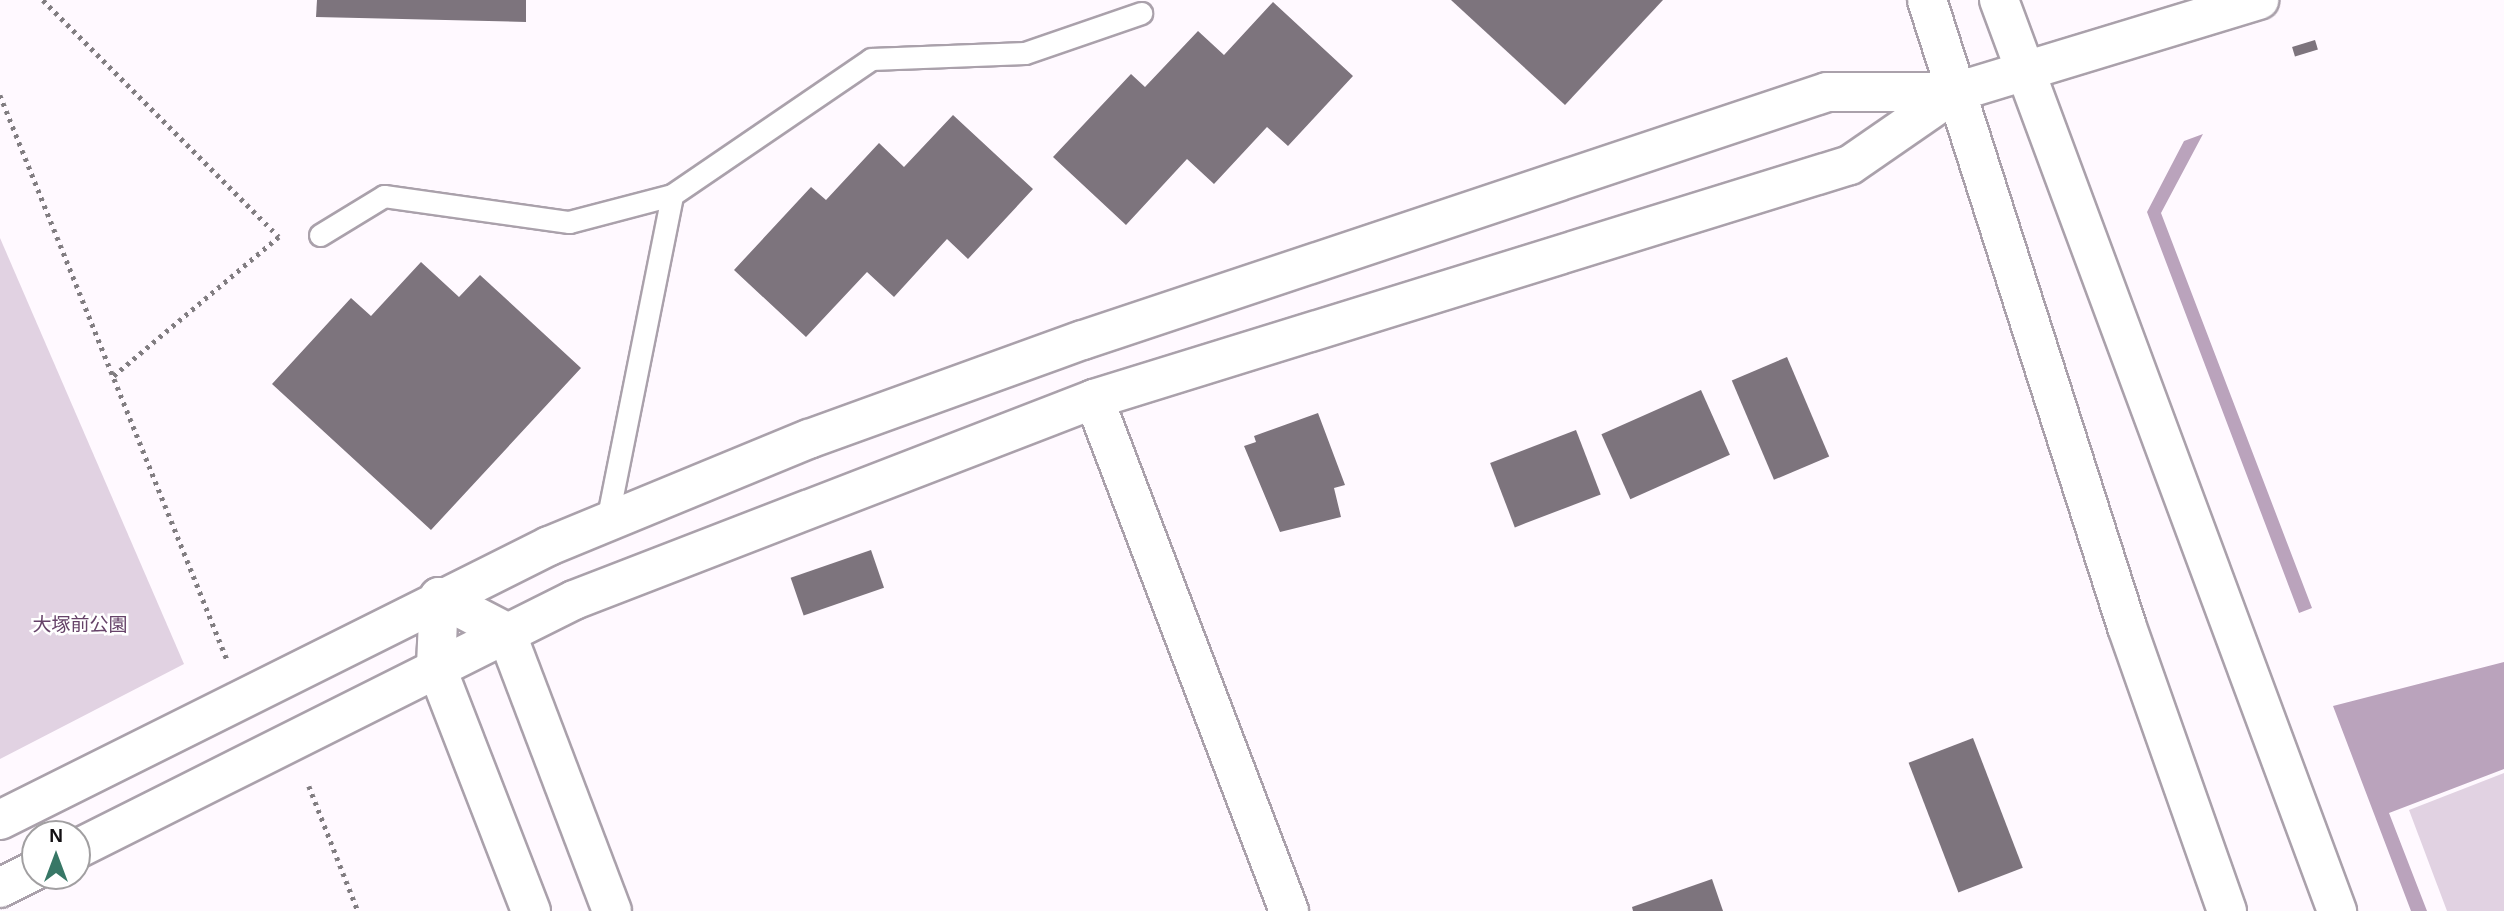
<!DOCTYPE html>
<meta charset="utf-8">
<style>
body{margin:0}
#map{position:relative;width:2504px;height:911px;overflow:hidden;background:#fff9ff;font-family:Helvetica,"Noto Sans JP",sans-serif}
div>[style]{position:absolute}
.green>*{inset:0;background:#e1d2e2}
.water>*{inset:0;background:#baa3bc}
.building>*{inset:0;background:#7d747d;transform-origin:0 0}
.path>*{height:4.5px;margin-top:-2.25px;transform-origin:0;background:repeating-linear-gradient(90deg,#817d81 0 3.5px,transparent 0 8.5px)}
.roads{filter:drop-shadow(2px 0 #aaa1ab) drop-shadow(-2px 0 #aaa1ab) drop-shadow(0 2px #aaa1ab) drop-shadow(0 -2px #aaa1ab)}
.service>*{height:21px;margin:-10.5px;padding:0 10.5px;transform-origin:10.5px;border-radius:10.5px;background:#fff}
.tertiary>*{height:38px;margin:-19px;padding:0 19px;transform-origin:19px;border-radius:19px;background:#fff}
span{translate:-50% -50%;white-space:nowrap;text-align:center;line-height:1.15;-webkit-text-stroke:5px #fff;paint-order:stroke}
.park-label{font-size:19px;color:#664369}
.north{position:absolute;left:21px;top:820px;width:70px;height:70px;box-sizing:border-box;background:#fff;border:2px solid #a19fa1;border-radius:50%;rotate:0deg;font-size:19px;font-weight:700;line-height:28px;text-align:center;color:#131013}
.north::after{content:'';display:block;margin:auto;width:24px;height:32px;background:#377766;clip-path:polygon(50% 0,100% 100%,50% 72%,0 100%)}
</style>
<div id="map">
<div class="green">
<div style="clip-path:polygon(0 238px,184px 664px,0 759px)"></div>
<div style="clip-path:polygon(2504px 773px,2504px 911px,2447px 911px,2409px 810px)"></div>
</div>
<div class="water">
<div style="clip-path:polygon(2203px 134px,2161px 213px,2312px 608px,2299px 613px,2147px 212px,2184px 141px)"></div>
<div style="clip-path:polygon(2504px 662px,2504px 769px,2389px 813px,2427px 911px,2411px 911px,2333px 706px)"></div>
</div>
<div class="building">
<div style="clip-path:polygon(317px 0,526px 0,526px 22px,316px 17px)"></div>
<div style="clip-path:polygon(1451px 0,1663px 0,1565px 105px)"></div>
<div style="clip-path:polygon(1273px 2px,1353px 76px,1288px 146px,1267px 127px,1214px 184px,1187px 159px,1126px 225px,1053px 157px,1131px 74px,1145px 87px,1198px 31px,1224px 55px)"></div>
<div style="left:2315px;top:40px;width:10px;height:24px;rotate:73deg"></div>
<div style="clip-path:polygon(953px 115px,1033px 189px,968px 259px,947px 239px,894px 297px,867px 272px,806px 337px,734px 270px,811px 187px,826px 200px,879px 143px,904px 167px)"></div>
<div style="clip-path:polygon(421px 262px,459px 297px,480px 275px,581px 368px,431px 530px,272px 384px,351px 298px,371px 316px)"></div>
<div style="left:1787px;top:357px;width:108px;height:60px;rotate:67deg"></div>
<div style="left:1701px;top:390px;width:71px;height:109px;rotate:66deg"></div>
<div style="clip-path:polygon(1318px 413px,1345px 485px,1334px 488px,1341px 517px,1280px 532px,1244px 446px,1256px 442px,1254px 436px)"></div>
<div style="left:1576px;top:430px;width:69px;height:92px;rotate:69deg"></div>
<div style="left:871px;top:550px;width:40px;height:85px;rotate:71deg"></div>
<div style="left:1973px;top:738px;width:139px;height:69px;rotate:69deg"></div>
<div style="clip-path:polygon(1712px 879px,1723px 911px,1633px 911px,1632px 907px)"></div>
</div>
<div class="path">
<div style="left:43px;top:0;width:334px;rotate:45.1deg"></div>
<div style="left:279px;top:237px;width:217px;rotate:139.9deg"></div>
<div style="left:0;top:95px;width:611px;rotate:68.09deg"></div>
<div style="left:309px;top:786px;width:134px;rotate:68.6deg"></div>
</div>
<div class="roads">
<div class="service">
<div style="left:320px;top:235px;width:75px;rotate:-31.4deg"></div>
<div style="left:384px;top:196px;width:187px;rotate:8deg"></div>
<div style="left:569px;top:222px;width:106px;rotate:-14.7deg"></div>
<div style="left:607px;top:521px;width:332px;rotate:-78.7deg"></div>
<div style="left:672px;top:195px;width:241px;rotate:-34.3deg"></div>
<div style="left:871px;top:59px;width:154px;rotate:-2.2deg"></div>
<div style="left:1025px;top:53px;width:123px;rotate:-19deg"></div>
</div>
<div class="tertiary">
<div style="left:1927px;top:0;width:658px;rotate:72.31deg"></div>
<div style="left:2127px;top:627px;width:301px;rotate:70.6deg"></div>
<div style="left:1999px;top:0;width:972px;rotate:69.64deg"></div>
<div style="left:1094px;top:399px;width:548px;rotate:69.15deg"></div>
<div style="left:0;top:820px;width:614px;rotate:-26.52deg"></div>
<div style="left:549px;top:546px;width:281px;rotate:-22.4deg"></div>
<div style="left:809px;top:439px;width:291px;rotate:-19.9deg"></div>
<div style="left:1083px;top:340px;width:784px;rotate:-18.43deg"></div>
<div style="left:1827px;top:92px;width:129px"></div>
<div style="left:1956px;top:92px;width:317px;rotate:-16.9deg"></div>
<div style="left:77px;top:849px;width:556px;rotate:-26.61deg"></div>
<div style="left:574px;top:600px;width:557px;rotate:-21.13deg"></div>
<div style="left:1094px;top:399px;width:791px;rotate:-17.2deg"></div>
<div style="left:1850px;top:165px;width:129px;rotate:-34.6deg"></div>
<div style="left:0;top:888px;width:39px;rotate:-27deg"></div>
<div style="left:531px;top:911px;width:263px;rotate:-111.2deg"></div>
<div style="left:436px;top:666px;width:69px;rotate:-87.5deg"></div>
<div style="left:439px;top:597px;width:76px;rotate:27.6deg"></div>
<div style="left:506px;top:632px;width:298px;rotate:69.2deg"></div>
</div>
</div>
<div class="park-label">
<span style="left:80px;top:625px">大塚前公園</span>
</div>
<div class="north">N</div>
</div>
